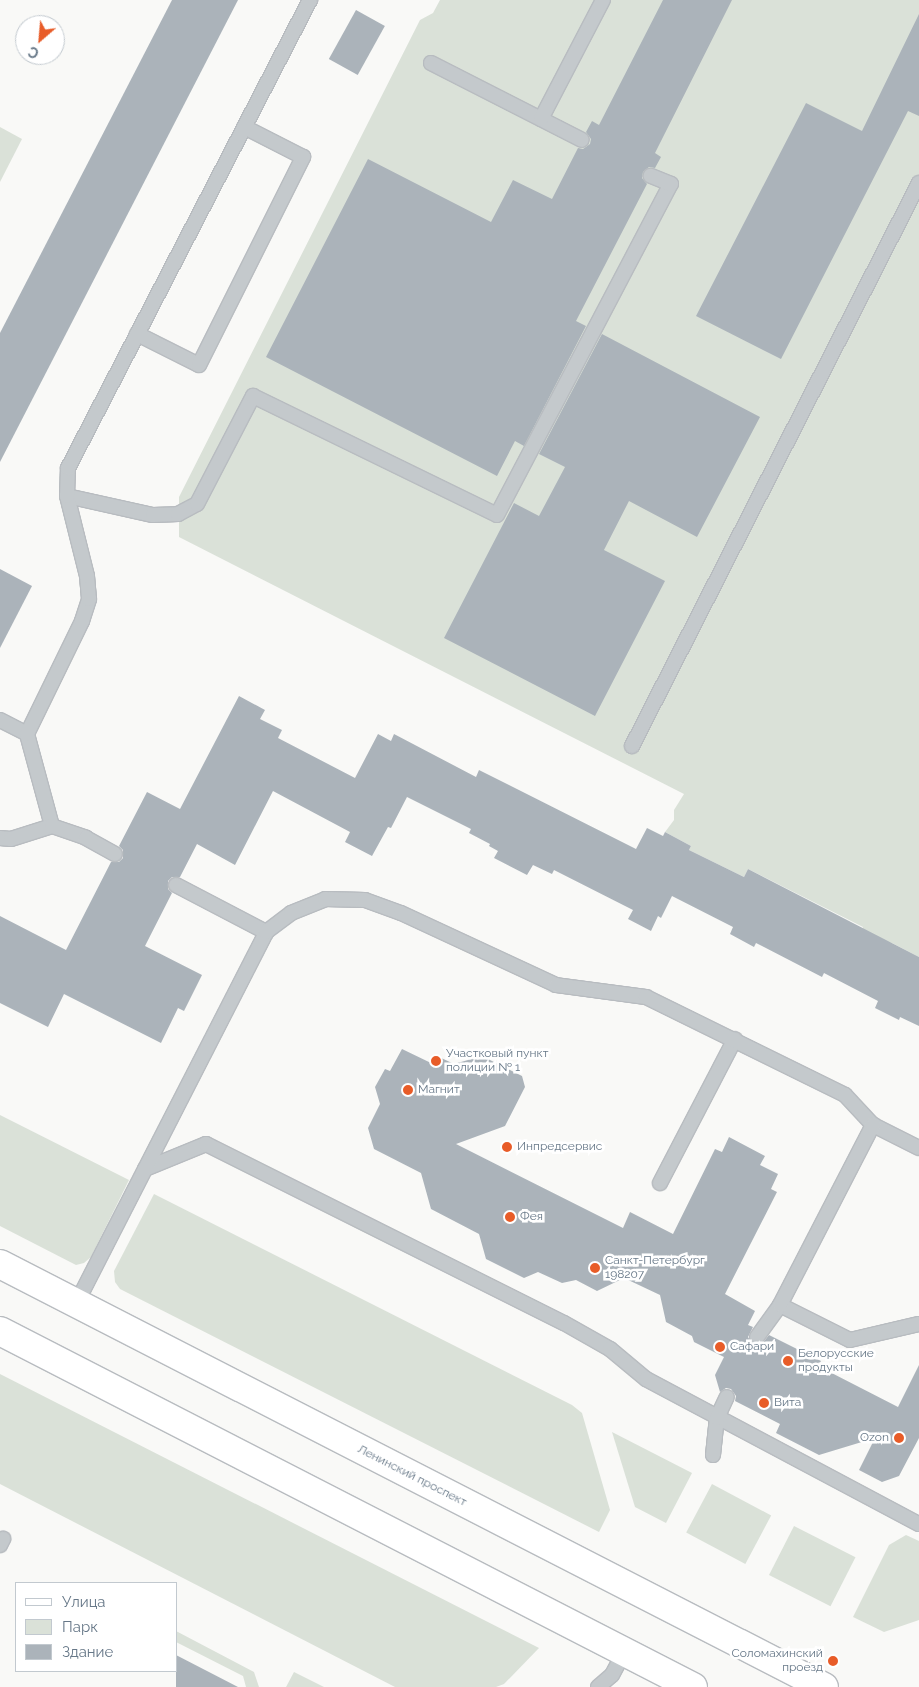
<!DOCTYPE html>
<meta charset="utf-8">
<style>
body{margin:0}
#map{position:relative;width:919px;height:1687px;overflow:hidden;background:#f9f9f7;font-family:Raleway,sans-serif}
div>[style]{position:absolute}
.green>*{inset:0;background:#dae1d8;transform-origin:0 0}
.building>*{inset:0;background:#abb3ba;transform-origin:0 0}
.roads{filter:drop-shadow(1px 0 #b8bcc0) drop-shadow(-1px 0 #b8bcc0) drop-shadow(0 1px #b8bcc0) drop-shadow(0 -1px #b8bcc0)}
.lane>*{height:14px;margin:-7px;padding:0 7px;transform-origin:7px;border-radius:7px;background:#c4c9cc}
.primary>*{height:28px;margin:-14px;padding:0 14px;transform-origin:14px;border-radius:14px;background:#fff}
.dots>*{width:14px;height:14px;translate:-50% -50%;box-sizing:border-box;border:2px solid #fff;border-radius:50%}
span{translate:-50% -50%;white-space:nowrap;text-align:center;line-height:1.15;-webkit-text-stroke:5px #fff;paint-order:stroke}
.poi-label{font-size:12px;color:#677888}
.left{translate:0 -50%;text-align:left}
.right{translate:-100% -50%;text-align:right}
.street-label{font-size:12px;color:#677888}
.legend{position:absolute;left:15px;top:1582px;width:162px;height:90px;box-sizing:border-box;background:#fff;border:1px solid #c2c9cf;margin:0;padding:6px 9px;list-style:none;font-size:15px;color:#677888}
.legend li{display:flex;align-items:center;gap:10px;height:25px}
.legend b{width:25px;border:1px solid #c2c9cf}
.north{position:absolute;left:15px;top:15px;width:50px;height:50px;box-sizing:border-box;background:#fff;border:1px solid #c2c9cf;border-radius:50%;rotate:207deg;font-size:14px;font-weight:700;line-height:20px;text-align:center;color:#677888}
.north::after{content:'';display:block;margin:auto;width:18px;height:22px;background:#e85c28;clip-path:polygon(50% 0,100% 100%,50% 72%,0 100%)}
</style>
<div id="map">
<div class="green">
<div style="clip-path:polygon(440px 0,919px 0,919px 957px,892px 943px,859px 938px,863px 927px,748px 869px,744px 877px,689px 850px,691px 846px,665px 832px,674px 820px,674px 810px,684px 794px,179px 537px,179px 497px,420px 20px,433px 13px)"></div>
<div style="clip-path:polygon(0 127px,22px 139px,0 182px)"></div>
<div style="clip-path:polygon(0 1115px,129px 1180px,91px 1257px,84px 1263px,76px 1265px,0 1226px)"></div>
<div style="clip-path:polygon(154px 1194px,572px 1405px,582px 1413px,610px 1510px,599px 1532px,120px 1289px,115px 1282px,114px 1271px)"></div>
<div style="clip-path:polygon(0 1374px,539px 1648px,504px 1684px,496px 1687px,395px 1687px,0 1484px)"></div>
<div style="clip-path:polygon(612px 1432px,692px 1473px,666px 1523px,635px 1507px)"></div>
<div style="left:712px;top:1484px;width:67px;height:55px;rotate:28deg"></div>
<div style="left:794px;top:1526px;width:69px;height:55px;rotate:27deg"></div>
<div style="clip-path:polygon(906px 1535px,919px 1541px,919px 1620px,884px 1632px,853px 1617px,889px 1545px)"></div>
<div style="clip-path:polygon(176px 1631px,254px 1672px,259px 1687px,246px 1687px,243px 1676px,176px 1642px)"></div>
<div style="clip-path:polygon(294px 1672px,324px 1687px,286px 1687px)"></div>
</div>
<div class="building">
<div style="clip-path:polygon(172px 0,238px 0,0 462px,0 333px)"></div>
<div style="clip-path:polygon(663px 0,732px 0,655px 153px,661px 157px,655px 168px,649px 167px,643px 172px,642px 178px,647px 184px,576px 321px,586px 326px,524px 446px,515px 441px,497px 476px,266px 357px,368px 159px,491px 222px,513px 180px,552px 199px,578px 148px,583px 149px,590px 144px,591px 139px,586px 132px,592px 121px,599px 125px)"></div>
<div style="left:356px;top:10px;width:33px;height:56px;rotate:29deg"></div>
<div style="clip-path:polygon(919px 14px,919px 116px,908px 111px,781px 359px,696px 316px,806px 103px,862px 131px)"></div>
<div style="clip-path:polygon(602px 334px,760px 417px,697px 537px,629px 501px,604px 550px,665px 581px,595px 716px,444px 638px,514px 503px,539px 516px,565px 467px,539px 454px)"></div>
<div style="clip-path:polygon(0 569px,32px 586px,0 648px)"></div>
<div style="clip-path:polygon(239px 696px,265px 710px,260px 719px,282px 730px,278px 738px,355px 778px,378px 734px,391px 741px,394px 734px,476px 777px,479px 770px,636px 849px,647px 828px,663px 836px,665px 832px,691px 846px,689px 850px,744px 877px,748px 869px,919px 957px,919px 1026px,900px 1017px,899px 1020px,875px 1008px,878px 1001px,824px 973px,822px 977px,756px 943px,754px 947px,730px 934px,733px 927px,672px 896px,661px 918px,658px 916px,651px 931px,628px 919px,633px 910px,554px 870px,552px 874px,533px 865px,527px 875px,494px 858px,498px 851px,489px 846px,490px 844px,469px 833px,471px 829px,407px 797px,391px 828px,388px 827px,372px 856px,345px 842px,350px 832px,273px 791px,235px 865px,197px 844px,180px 877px,172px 877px,168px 881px,168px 889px,172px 893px,145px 946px,202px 975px,184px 1011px,178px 1008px,161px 1043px,64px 994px,48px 1027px,0 1003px,0 916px,66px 950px,111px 862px,119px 862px,123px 858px,123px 850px,119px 846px,147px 792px,180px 809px)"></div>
<div style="clip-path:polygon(402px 1049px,431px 1063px,435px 1055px,454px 1064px,482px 1056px,522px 1076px,525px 1087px,505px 1126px,456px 1144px,623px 1228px,630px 1212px,673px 1234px,715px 1149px,722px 1152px,729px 1137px,765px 1156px,760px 1165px,778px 1174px,771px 1189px,777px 1192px,725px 1294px,755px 1311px,748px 1325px,753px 1327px,748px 1337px,752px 1344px,761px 1345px,769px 1335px,821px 1361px,818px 1366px,898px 1407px,919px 1365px,919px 1438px,899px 1476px,882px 1482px,859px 1470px,875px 1438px,819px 1455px,776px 1433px,780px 1424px,735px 1401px,736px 1396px,731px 1389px,726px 1388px,720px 1392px,715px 1375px,724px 1357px,694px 1342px,692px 1336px,666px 1322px,660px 1295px,624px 1278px,597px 1291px,576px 1280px,562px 1283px,538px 1272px,524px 1278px,486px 1259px,479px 1234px,431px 1209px,421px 1173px,374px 1149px,368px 1128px,380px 1104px,375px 1087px,385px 1069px,390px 1071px)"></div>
<div style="clip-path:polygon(176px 1655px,238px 1687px,176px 1687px)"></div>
</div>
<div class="roads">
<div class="lane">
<div style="left:431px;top:63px;width:169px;rotate:27deg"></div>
<div style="left:541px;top:119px;width:134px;rotate:-62.5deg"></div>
<div style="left:137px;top:334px;width:69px;rotate:26.6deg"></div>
<div style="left:199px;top:365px;width:233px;rotate:-63.4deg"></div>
<div style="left:303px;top:157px;width:66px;rotate:-153deg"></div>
<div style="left:67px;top:496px;width:88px;rotate:12.5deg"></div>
<div style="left:153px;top:515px;width:25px;rotate:-2deg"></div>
<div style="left:178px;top:514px;width:21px;rotate:-28deg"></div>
<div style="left:197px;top:504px;width:122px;rotate:-62.6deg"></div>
<div style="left:253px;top:396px;width:271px;rotate:26deg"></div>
<div style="left:497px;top:515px;width:374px;rotate:-62.3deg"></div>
<div style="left:671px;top:184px;width:22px;rotate:-158deg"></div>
<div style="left:0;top:720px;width:30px;rotate:27deg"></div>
<div style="left:632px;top:746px;width:632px;rotate:-62.99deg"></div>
<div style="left:52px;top:826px;width:95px;rotate:-105.2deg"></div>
<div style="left:27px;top:734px;width:126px;rotate:-64deg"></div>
<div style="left:82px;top:621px;width:23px;rotate:-72deg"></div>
<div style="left:89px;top:599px;width:23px;rotate:-95deg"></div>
<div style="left:87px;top:576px;width:82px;rotate:-104deg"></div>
<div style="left:67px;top:496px;width:28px;rotate:-88deg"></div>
<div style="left:68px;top:468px;width:527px;rotate:-62.66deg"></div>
<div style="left:0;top:838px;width:11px;rotate:5deg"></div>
<div style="left:11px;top:839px;width:43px;rotate:-17.6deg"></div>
<div style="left:52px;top:826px;width:36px;rotate:19deg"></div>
<div style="left:86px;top:838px;width:33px;rotate:29deg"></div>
<div style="left:176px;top:885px;width:102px;rotate:27.6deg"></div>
<div style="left:145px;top:1169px;width:66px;rotate:-22.3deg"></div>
<div style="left:206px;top:1144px;width:400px;rotate:26.6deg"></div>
<div style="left:564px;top:1323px;width:53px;rotate:29.5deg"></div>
<div style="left:610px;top:1349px;width:47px;rotate:39.8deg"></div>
<div style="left:646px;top:1379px;width:309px;rotate:28deg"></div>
<div style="left:660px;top:1183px;width:162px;rotate:-62.5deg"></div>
<div style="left:76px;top:1304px;width:418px;rotate:-62.9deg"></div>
<div style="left:266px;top:932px;width:31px;rotate:-37deg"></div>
<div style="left:291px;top:913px;width:37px;rotate:-22deg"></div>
<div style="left:325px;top:899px;width:40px;rotate:1.4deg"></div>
<div style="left:365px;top:900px;width:38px;rotate:20deg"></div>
<div style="left:401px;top:913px;width:171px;rotate:24.9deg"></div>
<div style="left:556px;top:985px;width:91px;rotate:7.6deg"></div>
<div style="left:646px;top:997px;width:222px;rotate:26.2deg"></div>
<div style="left:845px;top:1095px;width:41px;rotate:47deg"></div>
<div style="left:873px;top:1125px;width:51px;rotate:26.6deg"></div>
<div style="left:780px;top:1305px;width:78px;rotate:26.6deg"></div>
<div style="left:850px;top:1340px;width:71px;rotate:-13.1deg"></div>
<div style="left:757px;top:1337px;width:39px;rotate:-54deg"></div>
<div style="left:780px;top:1305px;width:203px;rotate:-62.7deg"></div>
<div style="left:713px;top:1455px;width:37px;rotate:-84deg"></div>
<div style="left:717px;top:1418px;width:23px;rotate:-65deg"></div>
<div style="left:0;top:1545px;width:7px;rotate:-63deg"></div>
<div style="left:598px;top:1687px;width:18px;rotate:-41deg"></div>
<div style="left:612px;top:1675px;width:26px;rotate:-62deg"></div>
</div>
<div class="primary">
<div style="left:0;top:1264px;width:926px;rotate:27.17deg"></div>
<div style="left:0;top:1331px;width:779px;rotate:27.19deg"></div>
</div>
</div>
<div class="dots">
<div style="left:436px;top:1061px;background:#e85c28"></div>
<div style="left:408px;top:1090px;background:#e85c28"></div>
<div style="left:507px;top:1147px;background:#e85c28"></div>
<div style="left:510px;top:1217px;background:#e85c28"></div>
<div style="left:595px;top:1268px;background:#e85c28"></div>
<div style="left:720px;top:1347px;background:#e85c28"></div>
<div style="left:788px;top:1361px;background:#e85c28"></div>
<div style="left:764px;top:1403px;background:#e85c28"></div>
<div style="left:899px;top:1438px;background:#e85c28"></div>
<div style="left:833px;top:1661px;background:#e85c28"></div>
</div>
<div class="poi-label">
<span class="left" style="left:446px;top:1061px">Участковый пункт<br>полиции № 1</span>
<span class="left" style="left:418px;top:1090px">Магнит</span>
<span class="left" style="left:517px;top:1147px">Инпредсервис</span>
<span class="left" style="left:520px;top:1217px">Фея</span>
<span class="left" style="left:605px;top:1268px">Санкт-Петербург<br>198207</span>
<span class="left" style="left:730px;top:1347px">Сафари</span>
<span class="left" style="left:798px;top:1361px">Белорусские<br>продукты</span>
<span class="left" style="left:774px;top:1403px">Вита</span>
<span class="right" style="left:889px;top:1438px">Ozon</span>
<span class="right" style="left:823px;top:1661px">Соломахинский<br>проезд</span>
</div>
<div class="street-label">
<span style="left:412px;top:1476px;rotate:27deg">Ленинский проспект</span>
</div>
<ul class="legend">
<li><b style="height:6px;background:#fff"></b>Улица</li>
<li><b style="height:14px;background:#dae1d8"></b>Парк</li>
<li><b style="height:14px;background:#abb3ba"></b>Здание</li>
</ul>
<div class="north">С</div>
</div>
